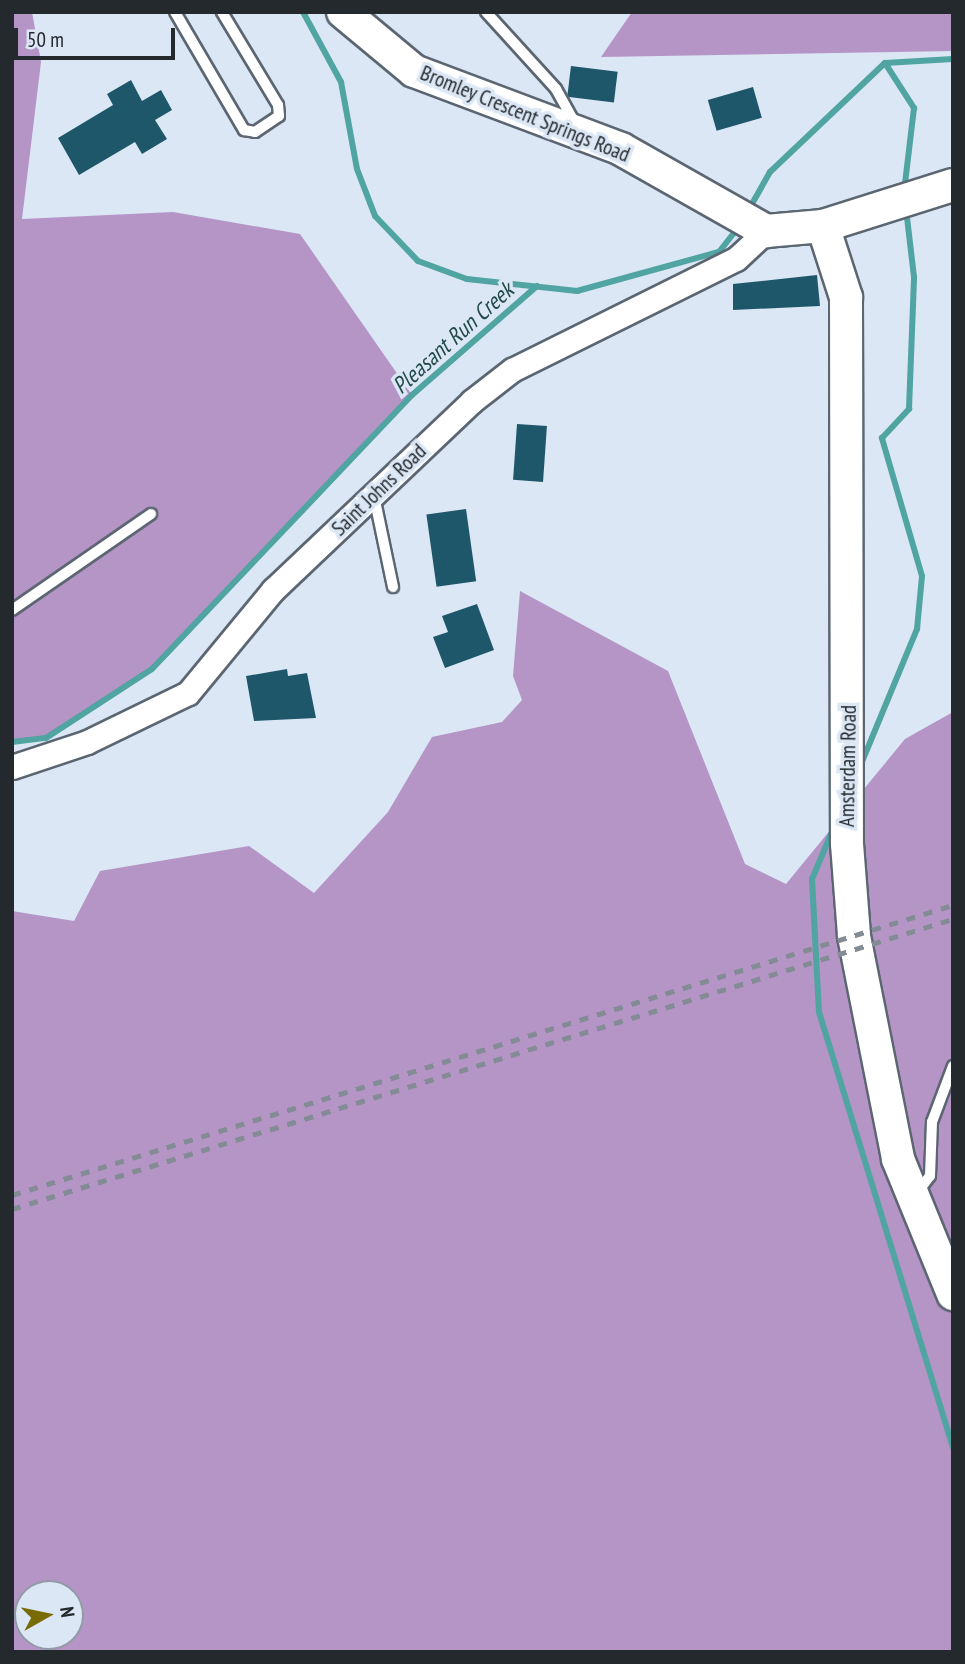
<!DOCTYPE html>
<style>
body{margin:0}
#map{position:relative;width:965px;height:1664px;overflow:hidden;background:#dbe7f5;font-family:"PT Sans Narrow",sans-serif}
div>[style]{position:absolute}
.forest>*{inset:0;background:#b594c6}
.stream>*{height:6px;margin:-3px;padding:0 3px;transform-origin:3px;border-radius:3px;background:#50a4a1}
.building>*{inset:0;background:#1e5769;transform-origin:0 0}
.roads{filter:drop-shadow(2px 0 #5c6672) drop-shadow(-2px 0 #5c6672) drop-shadow(0 2px #5c6672) drop-shadow(0 -2px #5c6672)}
.lane>*{height:10px;margin:-5px;padding:0 5px;transform-origin:5px;border-radius:5px;background:#fff}
.street>*{height:23px;margin:-11.5px;padding:0 11.5px;transform-origin:11.5px;border-radius:11.5px;background:#fff}
.secondary>*{height:32px;margin:-16px;padding:0 16px;transform-origin:16px;border-radius:16px;background:#fff}
.rail>*{height:5px;margin-top:-2.5px;transform-origin:0;background:repeating-linear-gradient(90deg,#838c95 0 9px,transparent 0 18px)}
span{translate:-50% -50%;white-space:nowrap;text-align:center;line-height:1.15;-webkit-text-stroke:7px #dbe7f5;paint-order:stroke}
.street-label{font-size:21px;color:#24292e}
.water-label{font-size:23px;color:#224a48;font-style:italic}
.frame{position:absolute;inset:0;border:14px solid #24292e;pointer-events:none}
.north{position:absolute;left:14px;top:1580px;width:70px;height:70px;box-sizing:border-box;background:#dbe7f5;border:2px solid #929ba5;border-radius:50%;rotate:81deg;font-size:19px;font-weight:700;line-height:28px;text-align:center;color:#24292e}
.north::after{content:'';display:block;margin:auto;width:24px;height:32px;background:#786b03;clip-path:polygon(50% 0,100% 100%,50% 72%,0 100%)}
.scale{position:absolute;left:14px;top:28px;width:161px;height:32px;box-sizing:border-box;border:4px solid #24292e;border-top:0;padding-left:9px;font-size:21px;line-height:24px;white-space:nowrap;color:#24292e;-webkit-text-stroke:5px #dbe7f5;paint-order:stroke}
</style>
<div id="map">
<div class="forest">
<div style="clip-path:polygon(12px 12px,32px 12px,41px 62px,22px 219px,173px 212px,300px 234px,412px 395px,152px 669px,46px 738px,12px 742px)"></div>
<div style="clip-path:polygon(632px 12px,953px 12px,953px 51px,601px 57px)"></div>
<div style="clip-path:polygon(evenodd,520px 591px,668px 671px,745px 864px,786px 884px,905px 739px,953px 712px,953px 1652px,12px 1652px,12px 911px,74px 921px,100px 871px,249px 846px,314px 893px,388px 812px,432px 737px,502px 722px,522px 700px,513px 676px,520px 591px,28px 1594px,70px 1594px,70px 1636px,28px 1636px,28px 1594px)"></div>
</div>
<div class="stream">
<div style="left:303px;top:12px;width:80px;rotate:61.5deg"></div>
<div style="left:341px;top:82px;width:88px;rotate:79.6deg"></div>
<div style="left:357px;top:169px;width:50px;rotate:69deg"></div>
<div style="left:375px;top:216px;width:62px;rotate:46.3deg"></div>
<div style="left:418px;top:261px;width:52px;rotate:20.2deg"></div>
<div style="left:467px;top:279px;width:111px;rotate:6.2deg"></div>
<div style="left:577px;top:291px;width:147px;rotate:-15.4deg"></div>
<div style="left:719px;top:252px;width:33px;rotate:-52deg"></div>
<div style="left:885px;top:63px;width:54px;rotate:57.2deg"></div>
<div style="left:914px;top:108px;width:85px;rotate:96.8deg"></div>
<div style="left:748px;top:211px;width:45px;rotate:-60.6deg"></div>
<div style="left:770px;top:172px;width:158px;rotate:-43.5deg"></div>
<div style="left:885px;top:63px;width:68px;rotate:-3.4deg"></div>
<div style="left:12px;top:742px;width:34px;rotate:-7deg"></div>
<div style="left:46px;top:738px;width:126px;rotate:-33.1deg"></div>
<div style="left:152px;top:669px;width:378px;rotate:-46.5deg"></div>
<div style="left:412px;top:395px;width:166px;rotate:-41.1deg"></div>
<div style="left:859px;top:769px;width:152px;rotate:-67.5deg"></div>
<div style="left:917px;top:629px;width:53px;rotate:-84.6deg"></div>
<div style="left:922px;top:576px;width:144px;rotate:-106.2deg"></div>
<div style="left:882px;top:438px;width:40px;rotate:-47deg"></div>
<div style="left:909px;top:409px;width:132px;rotate:-87.8deg"></div>
<div style="left:914px;top:277px;width:68px;rotate:-96.7deg"></div>
<div style="left:834px;top:827px;width:56px;rotate:112.9deg"></div>
<div style="left:812px;top:879px;width:133px;rotate:87deg"></div>
<div style="left:819px;top:1012px;width:456px;rotate:72.9deg"></div>
</div>
<div class="building">
<div style="left:571px;top:66px;width:47px;height:31px;rotate:7deg"></div>
<div style="clip-path:polygon(131px 80px,142px 101px,161px 90px,172px 110px,155px 120px,167px 139px,142px 154px,135px 142px,79px 175px,58px 138px,113px 105px,107px 94px)"></div>
<div style="left:753px;top:87px;width:32px;height:47px;rotate:74deg"></div>
<div style="clip-path:polygon(817px 275px,820px 306px,733px 310px,733px 284px)"></div>
<div style="left:517px;top:424px;width:30px;height:56px;rotate:4deg"></div>
<div style="left:466px;top:509px;width:73px;height:40px;rotate:82deg"></div>
<div style="clip-path:polygon(477px 604px,494px 650px,445px 668px,433px 637px,448px 632px,442px 616px)"></div>
<div style="clip-path:polygon(287px 669px,288px 676px,307px 673px,316px 718px,254px 721px,246px 676px)"></div>
</div>
<div class="roads">
<div class="lane">
<div style="left:175px;top:12px;width:137px;rotate:59.7deg"></div>
<div style="left:244px;top:130px;width:11px;rotate:10deg"></div>
<div style="left:255px;top:132px;width:29px;rotate:-34deg"></div>
<div style="left:279px;top:116px;width:11px;rotate:-95deg"></div>
<div style="left:278px;top:105px;width:109px;rotate:-121.1deg"></div>
<div style="left:486px;top:12px;width:104px;rotate:47.7deg"></div>
<div style="left:556px;top:89px;width:41px;rotate:60.9deg"></div>
<div style="left:374px;top:496px;width:93px;rotate:78.2deg"></div>
<div style="left:12px;top:610px;width:169px;rotate:-34.6deg"></div>
<div style="left:917px;top:1193px;width:21px;rotate:-53deg"></div>
<div style="left:930px;top:1176px;width:54px;rotate:-87.9deg"></div>
<div style="left:932px;top:1122px;width:60px;rotate:-69.4deg"></div>
</div>
<div class="street">
<div style="left:12px;top:767px;width:79px;rotate:-18.4deg"></div>
<div style="left:87px;top:742px;width:112px;rotate:-25.9deg"></div>
<div style="left:188px;top:693px;width:134px;rotate:-50.5deg"></div>
<div style="left:273px;top:590px;width:274px;rotate:-43.5deg"></div>
<div style="left:472px;top:401px;width:51px;rotate:-37.8deg"></div>
<div style="left:512px;top:370px;width:250px;rotate:-26.4deg"></div>
<div style="left:736px;top:259px;width:41px;rotate:-43deg"></div>
</div>
<div class="secondary">
<div style="left:343px;top:12px;width:92px;rotate:39.7deg"></div>
<div style="left:414px;top:71px;width:221px;rotate:20.6deg"></div>
<div style="left:621px;top:149px;width:167px;rotate:29.5deg"></div>
<div style="left:766px;top:231px;width:57px;rotate:-5deg"></div>
<div style="left:823px;top:226px;width:136px;rotate:-17.5deg"></div>
<div style="left:823px;top:226px;width:75px;rotate:72.1deg"></div>
<div style="left:846px;top:297px;width:547px;rotate:89.9deg"></div>
<div style="left:847px;top:844px;width:92px;rotate:85.6deg"></div>
<div style="left:854px;top:936px;width:227px;rotate:78.8deg"></div>
<div style="left:898px;top:1159px;width:146px;rotate:67.8deg"></div>
</div>
</div>
<div class="rail">
<div style="left:12px;top:1195px;width:985px;rotate:-17.13deg"></div>
<div style="left:12px;top:1209px;width:985px;rotate:-17.13deg"></div>
</div>
<div class="street-label">
<span style="left:525px;top:114px;rotate:22deg">Bromley Crescent Springs Road</span>
<span style="left:379px;top:490px;rotate:-44deg">Saint Johns Road</span>
<span style="left:848px;top:766px;rotate:-89deg">Amsterdam Road</span>
</div>
<div class="water-label">
<span style="left:453px;top:338px;rotate:-42deg">Pleasant Run Creek</span>
</div>
<div class="frame"></div>
<div class="north">N</div>
<div class="scale">50 m</div>
</div>
